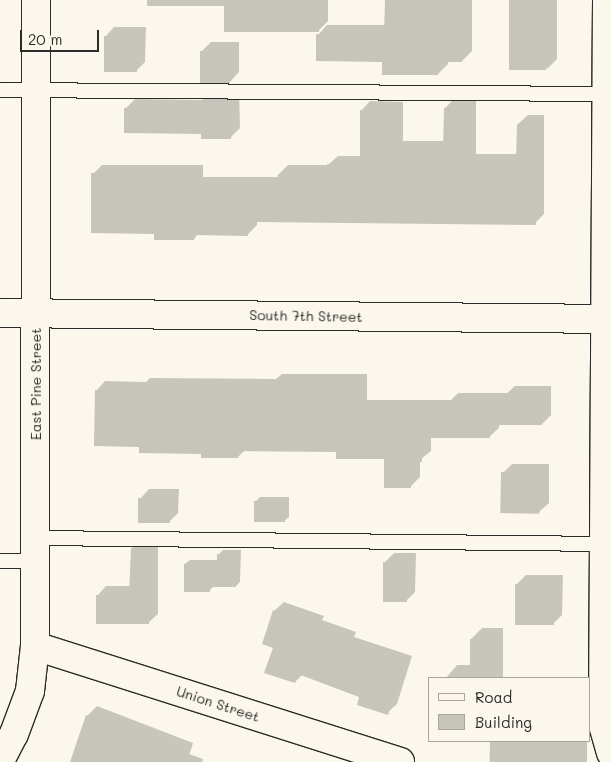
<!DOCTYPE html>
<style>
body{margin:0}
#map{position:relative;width:611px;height:762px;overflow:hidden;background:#fbf7ec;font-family:Mali,sans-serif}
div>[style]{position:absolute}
.shadow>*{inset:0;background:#0003;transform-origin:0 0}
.building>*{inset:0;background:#c7c4bc;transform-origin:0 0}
.roads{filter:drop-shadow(1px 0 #2b2b2b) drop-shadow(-1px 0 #2b2b2b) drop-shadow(0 1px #2b2b2b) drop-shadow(0 -1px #2b2b2b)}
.lane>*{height:14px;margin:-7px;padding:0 7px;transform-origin:7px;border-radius:7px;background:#fbf7ec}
.street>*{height:28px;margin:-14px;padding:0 14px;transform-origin:14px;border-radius:14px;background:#fbf7ec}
span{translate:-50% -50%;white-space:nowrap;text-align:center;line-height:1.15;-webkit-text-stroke:4px #fbf7ec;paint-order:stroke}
.street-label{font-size:14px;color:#2b2b2b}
.legend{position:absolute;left:428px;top:677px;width:162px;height:65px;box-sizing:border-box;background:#fbf7ec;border:1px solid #a8a59f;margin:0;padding:6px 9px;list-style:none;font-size:15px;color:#2b2b2b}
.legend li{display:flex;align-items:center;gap:10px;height:25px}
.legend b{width:25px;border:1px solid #a8a59f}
.scale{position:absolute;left:20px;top:30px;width:79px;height:22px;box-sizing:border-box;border:2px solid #2b2b2b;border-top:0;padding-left:6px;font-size:15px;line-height:18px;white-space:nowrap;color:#2b2b2b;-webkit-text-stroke:4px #fbf7ec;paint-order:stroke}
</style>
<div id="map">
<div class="shadow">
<div style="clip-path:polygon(147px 0,328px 0,328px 21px,318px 31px,226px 6px,147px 6px)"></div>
<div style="clip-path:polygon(386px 0,472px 0,472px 51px,462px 61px,448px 61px,448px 64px,438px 74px,383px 60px,318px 35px,327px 25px,386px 25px)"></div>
<div style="clip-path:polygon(510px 0,557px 0,557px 59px,547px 69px)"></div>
<div style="clip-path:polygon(114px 27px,146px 27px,145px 62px,136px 71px,105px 37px)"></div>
<div style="clip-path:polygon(211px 42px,239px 42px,239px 72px,230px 82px,202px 51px)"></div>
<div style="clip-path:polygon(211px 91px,239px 91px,240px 128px,230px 138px,203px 132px,125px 109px,135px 99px,202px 100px)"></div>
<div style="clip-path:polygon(454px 99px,476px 99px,476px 154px,518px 154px,518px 124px,528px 115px,544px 115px,544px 214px,535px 223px,257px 221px,257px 225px,247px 235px,198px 234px,194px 239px,155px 232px,93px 174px,102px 165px,203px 165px,203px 177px,279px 177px,279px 174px,288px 165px,328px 165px,338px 156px,361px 156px,361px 111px,370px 101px,403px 102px,403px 141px,445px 141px,445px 108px)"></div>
<div style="clip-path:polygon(282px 374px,367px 374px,367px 400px,451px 400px,458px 393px,507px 393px,515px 386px,551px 386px,551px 415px,542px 424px,499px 424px,499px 428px,489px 437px,431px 437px,431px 451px,420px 460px,420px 477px,410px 487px,385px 458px,338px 451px,245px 450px,238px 457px,140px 445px,96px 391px,105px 381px,146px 382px,150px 378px,276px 379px)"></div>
<div style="clip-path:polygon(512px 464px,549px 464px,549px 503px,539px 512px,503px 473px)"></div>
<div style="clip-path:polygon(149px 489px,179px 489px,178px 513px,169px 522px,140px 499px)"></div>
<div style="clip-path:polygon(260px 497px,289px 497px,289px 517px,284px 521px,255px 502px)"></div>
<div style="clip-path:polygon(141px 539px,158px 539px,158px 614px,148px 623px,97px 596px,106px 586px,131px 586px,132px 548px)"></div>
<div style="clip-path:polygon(223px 550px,241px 550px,240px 582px,236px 586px,214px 586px,209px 591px,185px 564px,190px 560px,218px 560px,218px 555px)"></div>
<div style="clip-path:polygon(394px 553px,416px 553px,415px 592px,406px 601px,385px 562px)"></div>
<div style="clip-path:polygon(526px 575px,563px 575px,562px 615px,553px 624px,516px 585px)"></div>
<div style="clip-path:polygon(284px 602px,324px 616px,322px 620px,356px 632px,354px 637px,412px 656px,397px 704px,387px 713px,361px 696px,302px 675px,295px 682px,275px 647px,274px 611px)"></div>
<div style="clip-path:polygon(482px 628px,503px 628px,503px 678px,446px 678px,457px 665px,471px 665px,471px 639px)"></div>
<div style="clip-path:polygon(97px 706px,193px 743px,188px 759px,197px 762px,71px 762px,87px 716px)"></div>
<div style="left:491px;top:741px;width:96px;height:21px"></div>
</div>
<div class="building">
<div style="left:224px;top:0;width:95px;height:32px"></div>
<div style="clip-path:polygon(385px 0,426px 0,426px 33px,463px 33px,462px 62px,439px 62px,438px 75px,382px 75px,382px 62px,316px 61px,316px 34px,384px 34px)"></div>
<div style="left:509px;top:0;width:37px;height:70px"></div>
<div style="left:104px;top:36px;width:33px;height:36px"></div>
<div style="left:200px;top:51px;width:30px;height:32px"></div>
<div style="clip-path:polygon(200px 100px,230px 100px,231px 139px,201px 139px,201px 134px,124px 133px,124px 108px,200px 108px)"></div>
<div style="clip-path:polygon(444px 108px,468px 108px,468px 163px,516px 163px,517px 124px,536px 124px,536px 225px,248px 222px,248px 236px,194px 235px,194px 240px,154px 240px,154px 234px,91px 233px,91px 173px,194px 174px,194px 186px,278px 186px,278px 174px,327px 174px,327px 164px,360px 164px,360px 110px,394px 110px,394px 150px,443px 150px)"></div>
<div style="clip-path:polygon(271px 383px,358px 383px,358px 409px,447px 409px,447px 402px,504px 402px,504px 394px,542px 395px,542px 425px,490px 425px,490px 438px,422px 438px,422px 462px,411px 461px,411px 488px,384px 488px,384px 459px,336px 459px,336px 452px,238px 451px,238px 458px,201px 458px,201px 454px,139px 453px,139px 447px,94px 446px,95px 390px,139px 391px,139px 387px,271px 388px)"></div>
<div style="left:501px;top:472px;width:39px;height:41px;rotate:1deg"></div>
<div style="left:138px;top:498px;width:32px;height:25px"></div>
<div style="left:254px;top:501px;width:31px;height:21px"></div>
<div style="clip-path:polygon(131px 548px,149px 548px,149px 624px,96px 624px,96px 595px,129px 595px)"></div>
<div style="clip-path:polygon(217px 554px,237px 554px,236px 587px,210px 587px,210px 592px,184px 592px,184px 564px,217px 564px)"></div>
<div style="left:383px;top:562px;width:24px;height:40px"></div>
<div style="left:515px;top:584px;width:39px;height:41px"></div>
<div style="clip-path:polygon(273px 610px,315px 625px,314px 630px,347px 642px,346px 647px,404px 666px,388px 715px,357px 705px,359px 697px,298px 674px,295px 683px,264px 673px,273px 648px,262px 644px)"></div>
<div style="left:470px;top:639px;width:22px;height:28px"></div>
<div style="clip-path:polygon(86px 715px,130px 730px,129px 733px,203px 759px,202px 762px,70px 762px)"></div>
<div style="left:490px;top:741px;width:87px;height:21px;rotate:1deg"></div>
</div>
<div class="roads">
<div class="lane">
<div style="left:0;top:90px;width:611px;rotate:0.38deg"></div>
<div style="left:35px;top:538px;width:573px;rotate:0.6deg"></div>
<div style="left:0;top:561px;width:35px"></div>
</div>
<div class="street">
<div style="left:607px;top:0;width:725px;rotate:90.32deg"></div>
<div style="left:603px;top:725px;width:29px;rotate:74deg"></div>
<div style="left:0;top:313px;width:611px;rotate:0.56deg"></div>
<div style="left:35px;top:646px;width:383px;rotate:17.6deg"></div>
<div style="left:0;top:761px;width:30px;rotate:-63deg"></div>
<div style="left:14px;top:734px;width:46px;rotate:-69.6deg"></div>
<div style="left:30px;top:691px;width:45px;rotate:-83.7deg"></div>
<div style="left:35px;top:646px;width:646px;rotate:-89.91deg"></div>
</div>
</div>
<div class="street-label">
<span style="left:306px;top:316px;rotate:1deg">South 7th Street</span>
<span style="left:36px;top:384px;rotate:-90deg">East Pine Street</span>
<span style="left:218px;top:704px;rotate:18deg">Union Street</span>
</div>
<ul class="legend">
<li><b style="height:6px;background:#fbf7ec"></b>Road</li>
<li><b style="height:14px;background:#c7c4bc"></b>Building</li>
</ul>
<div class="scale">20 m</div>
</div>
